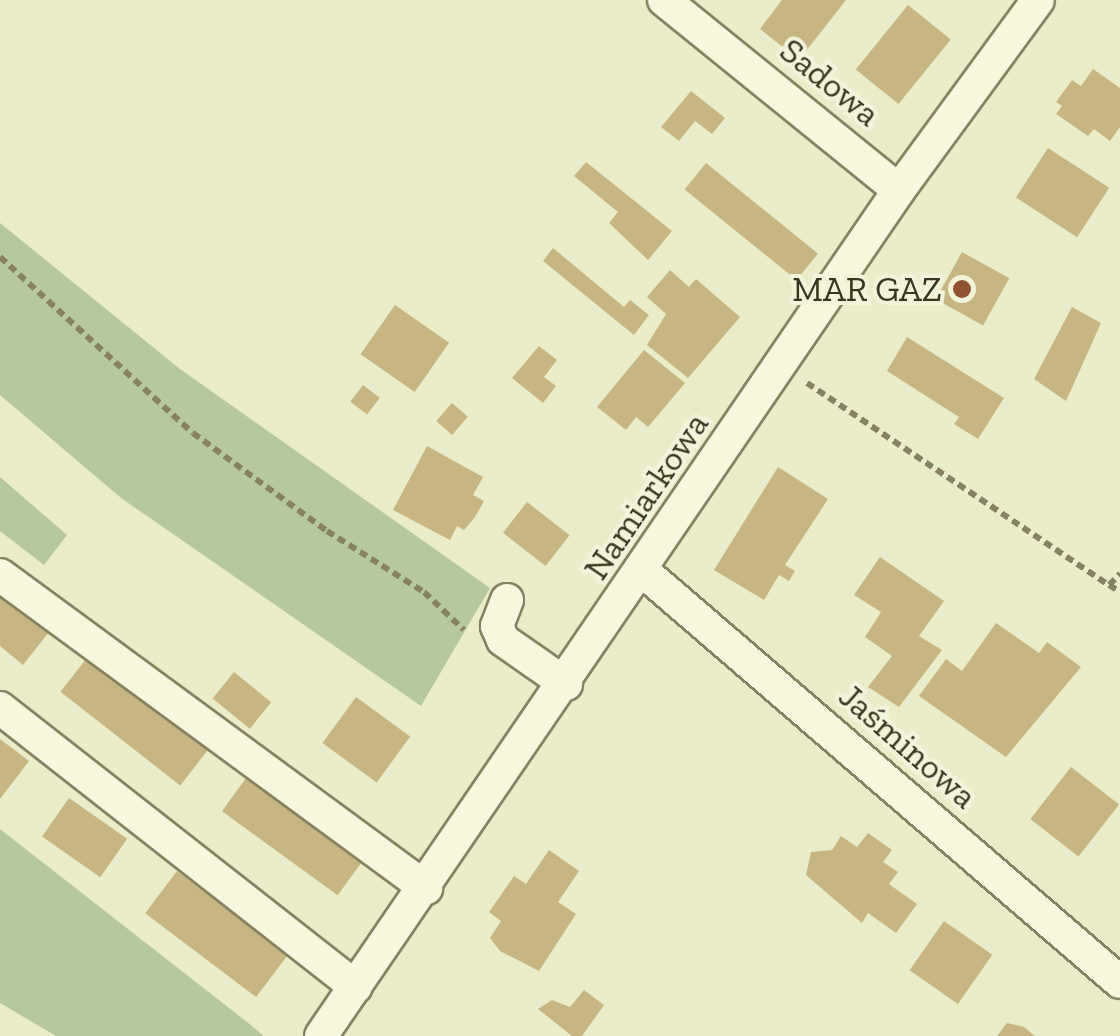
<!DOCTYPE html>
<meta charset="utf-8">
<style>
body{margin:0}
#map{position:relative;width:1120px;height:1036px;overflow:hidden;background:#eaecca;font-family:"Zilla Slab",serif}
div>[style]{position:absolute}
.green>*{inset:0;background:#b6c99e}
.building>*{inset:0;background:#c7b683;transform-origin:0 0}
.path>*{height:6px;margin-top:-3px;transform-origin:0;background:repeating-linear-gradient(90deg,#878260 0 8px,transparent 0 13px)}
.roads{filter:drop-shadow(2px 0 #878260) drop-shadow(-2px 0 #878260) drop-shadow(0 2px #878260) drop-shadow(0 -2px #878260)}
.street>*{height:32px;margin:-16px;padding:0 16px;transform-origin:16px;border-radius:16px;background:#f6f7dd}
.dots>*{width:28px;height:28px;translate:-50% -50%;box-sizing:border-box;border:5px solid #f2f4d9;border-radius:50%}
span{translate:-50% -50%;white-space:nowrap;text-align:center;line-height:1.15;-webkit-text-stroke:8px #f2f4d9;paint-order:stroke}
.street-label{font-size:35px;color:#393522}
.poi-label{font-size:35px;color:#393522}
.right{translate:-100% -50%;text-align:right}
</style>
<div id="map">
<div class="green">
<div style="clip-path:polygon(0 223px,180px 369px,490px 588px,421px 706px,121px 498px,0 395px)"></div>
<div style="clip-path:polygon(0 477px,67px 535px,44px 565px,0 531px)"></div>
<div style="clip-path:polygon(0 829px,247px 1022px,264px 1036px,56px 1036px,0 1003px)"></div>
</div>
<div class="building">
<div style="clip-path:polygon(782px 0,846px 0,799px 60px,760px 29px)"></div>
<div style="left:908px;top:5px;width:55px;height:83px;rotate:39deg"></div>
<div style="clip-path:polygon(1093px 69px,1120px 88px,1120px 127px,1110px 141px,1094px 129px,1088px 136px,1056px 114px,1062px 106px,1056px 102px,1072px 80px,1081px 86px)"></div>
<div style="clip-path:polygon(691px 91px,725px 118px,712px 134px,695px 121px,679px 141px,661px 127px)"></div>
<div style="left:1048px;top:148px;width:73px;height:59px;rotate:33deg"></div>
<div style="clip-path:polygon(586px 162px,672px 231px,648px 260px,609px 223px,618px 212px,574px 176px)"></div>
<div style="left:706px;top:163px;width:144px;height:34px;rotate:39deg"></div>
<div style="clip-path:polygon(553px 248px,624px 307px,630px 300px,649px 315px,634px 335px,543px 261px)"></div>
<div style="left:962px;top:252px;width:54px;height:54px;rotate:29deg"></div>
<div style="clip-path:polygon(670px 270px,689px 287px,696px 279px,740px 317px,688px 378px,647px 345px,666px 314px,647px 297px)"></div>
<div style="left:395px;top:305px;width:66px;height:60px;rotate:35deg"></div>
<div style="clip-path:polygon(1072px 307px,1101px 323px,1066px 401px,1034px 379px)"></div>
<div style="clip-path:polygon(907px 337px,1004px 398px,978px 439px,954px 424px,959px 417px,887px 371px)"></div>
<div style="clip-path:polygon(539px 346px,557px 360px,544px 377px,556px 386px,543px 403px,512px 378px)"></div>
<div style="clip-path:polygon(644px 350px,685px 383px,648px 427px,636px 417px,626px 430px,597px 407px)"></div>
<div style="left:363px;top:385px;width:21px;height:21px;rotate:37deg"></div>
<div style="left:452px;top:403px;width:21px;height:24px;rotate:41deg"></div>
<div style="clip-path:polygon(427px 446px,483px 477px,473px 495px,484px 501px,475px 517px,464px 530px,457px 526px,450px 540px,393px 510px)"></div>
<div style="clip-path:polygon(778px 467px,828px 499px,785px 565px,795px 571px,789px 581px,779px 575px,764px 600px,714px 570px)"></div>
<div style="left:527px;top:502px;width:54px;height:39px;rotate:38deg"></div>
<div style="clip-path:polygon(880px 557px,944px 601px,919px 636px,942px 650px,899px 707px,868px 687px,892px 656px,865px 637px,881px 612px,854px 595px)"></div>
<div style="clip-path:polygon(0 586px,53px 627px,23px 665px,0 646px)"></div>
<div style="clip-path:polygon(996px 623px,1039px 653px,1047px 642px,1081px 667px,1006px 757px,919px 696px,946px 659px,962px 671px)"></div>
<div style="left:90px;top:654px;width:152px;height:48px;rotate:38deg"></div>
<div style="left:234px;top:672px;width:48px;height:34px;rotate:39deg"></div>
<div style="left:356px;top:697px;width:67px;height:57px;rotate:36deg"></div>
<div style="clip-path:polygon(0 739px,29px 761px,0 799px)"></div>
<div style="left:1071px;top:767px;width:61px;height:66px;rotate:38deg"></div>
<div style="left:249px;top:774px;width:143px;height:46px;rotate:36deg"></div>
<div style="left:69px;top:798px;width:71px;height:47px;rotate:35deg"></div>
<div style="clip-path:polygon(868px 833px,892px 850px,883px 862px,898px 872px,889px 884px,917px 904px,896px 933px,868px 913px,862px 923px,806px 875px,811px 852px,832px 850px,841px 836px,857px 847px)"></div>
<div style="clip-path:polygon(549px 850px,579px 871px,558px 902px,576px 914px,539px 971px,500px 951px,490px 938px,501px 921px,489px 912px,514px 876px,526px 884px)"></div>
<div style="left:177px;top:871px;width:139px;height:53px;rotate:37deg"></div>
<div style="left:944px;top:921px;width:59px;height:60px;rotate:35deg"></div>
<div style="clip-path:polygon(584px 990px,604px 1005px,582px 1036px,572px 1036px,538px 1009px,552px 1000px,570px 1007px)"></div>
<div style="clip-path:polygon(1007px 1023px,1024px 1027px,1035px 1036px,997px 1036px)"></div>
</div>
<div class="path">
<div style="left:0;top:257px;width:261px;rotate:42.4deg"></div>
<div style="left:193px;top:433px;width:166px;rotate:36.2deg"></div>
<div style="left:327px;top:531px;width:115px;rotate:32.2deg"></div>
<div style="left:424px;top:592px;width:55px;rotate:43.5deg"></div>
<div style="left:807px;top:383px;width:363px;rotate:33.8deg"></div>
<div style="left:1109px;top:585px;width:16px;rotate:-45deg"></div>
<div style="left:1109px;top:585px;width:13px;rotate:32deg"></div>
</div>
<div class="roads">
<div class="street">
<div style="left:664px;top:0;width:302px;rotate:39deg"></div>
<div style="left:644px;top:572px;width:628px;rotate:40.74deg"></div>
<div style="left:0;top:575px;width:529px;rotate:36.31deg"></div>
<div style="left:507px;top:600px;width:28px;rotate:111deg"></div>
<div style="left:497px;top:626px;width:15px;rotate:67deg"></div>
<div style="left:503px;top:640px;width:77px;rotate:34.9deg"></div>
<div style="left:0;top:708px;width:452px;rotate:38.1deg"></div>
<div style="left:321px;top:1036px;width:1025px;rotate:-55.66deg"></div>
<div style="left:899px;top:190px;width:235px;rotate:-53.8deg"></div>
</div>
</div>
<div class="dots">
<div style="left:962px;top:289px;background:#915334"></div>
</div>
<div class="street-label">
<span style="left:830px;top:82px;rotate:39deg">Sadowa</span>
<span style="left:646px;top:496px;rotate:-56deg">Namiarkowa</span>
<span style="left:908px;top:746px;rotate:41deg">Jaśminowa</span>
</div>
<div class="poi-label">
<span class="right" style="left:942px;top:289px">MAR GAZ</span>
</div>
</div>
